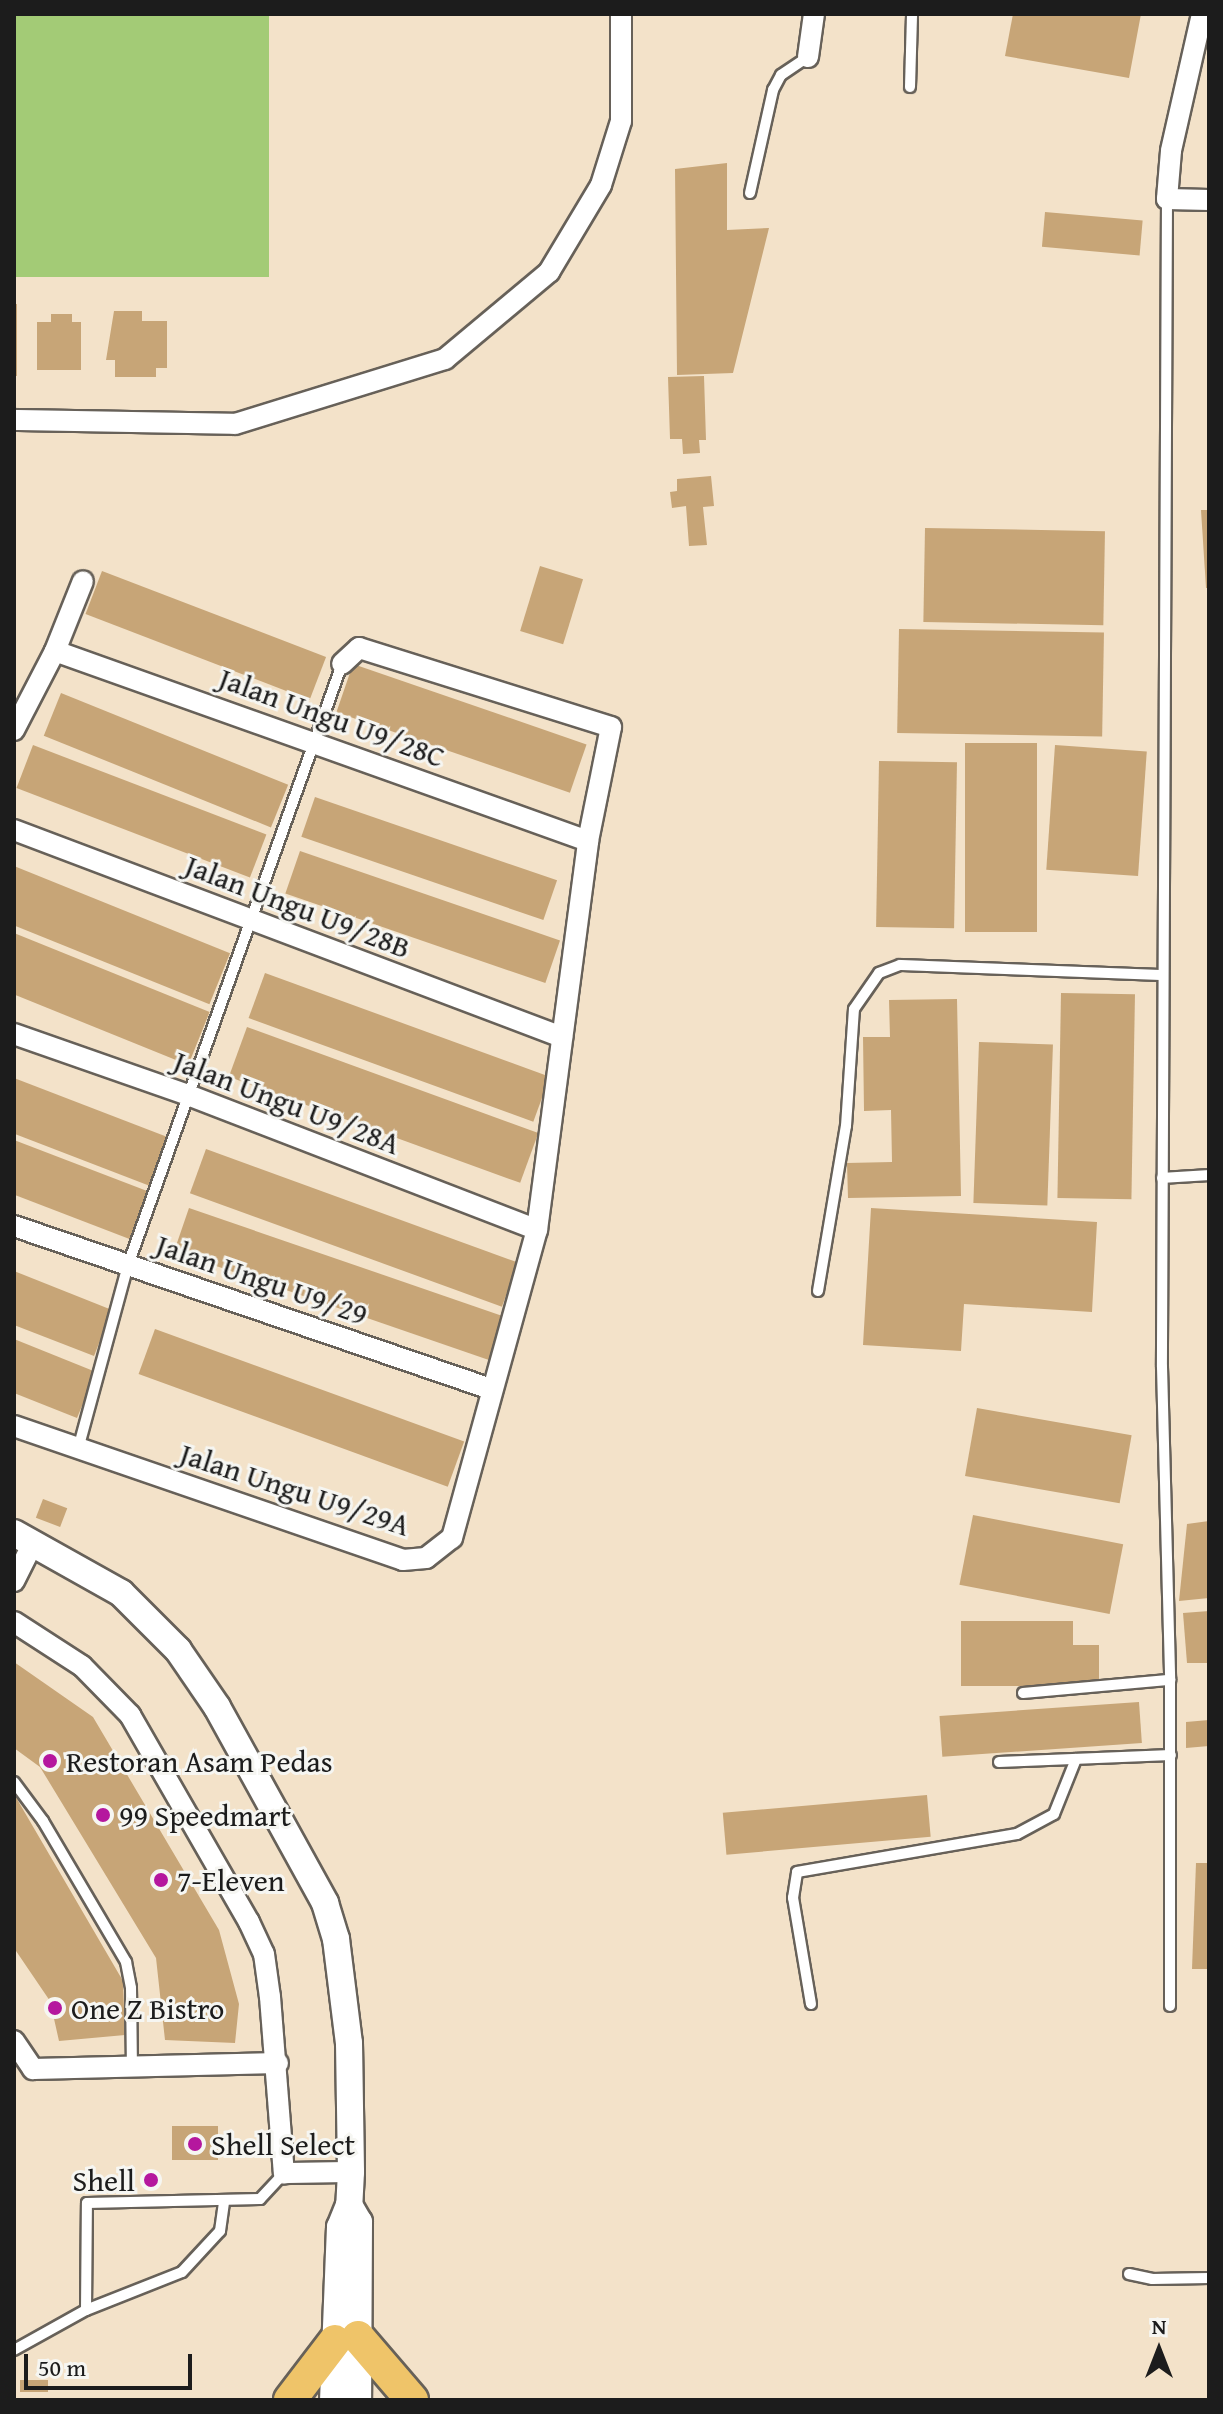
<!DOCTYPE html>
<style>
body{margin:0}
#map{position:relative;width:1223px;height:2414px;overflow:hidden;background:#f3e2c9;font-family:"Gentium Book Plus",serif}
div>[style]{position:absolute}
.green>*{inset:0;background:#a3cb76;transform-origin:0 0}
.building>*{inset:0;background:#c7a577;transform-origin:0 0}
.roads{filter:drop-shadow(2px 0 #676159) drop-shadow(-2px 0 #676159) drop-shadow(0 2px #676159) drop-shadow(0 -2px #676159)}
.service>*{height:10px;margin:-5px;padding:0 5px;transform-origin:5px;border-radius:5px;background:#fff}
.minor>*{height:20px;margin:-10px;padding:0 10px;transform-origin:10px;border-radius:10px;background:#fff}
.tertiary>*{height:26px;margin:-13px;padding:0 13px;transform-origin:13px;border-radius:13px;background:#fff}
.primary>*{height:32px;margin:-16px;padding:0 16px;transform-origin:16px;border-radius:16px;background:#efc469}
.dots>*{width:22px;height:22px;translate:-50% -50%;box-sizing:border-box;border:4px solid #f6f6f2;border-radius:50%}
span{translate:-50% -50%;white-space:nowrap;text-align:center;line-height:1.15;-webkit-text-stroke:6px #f6f6f2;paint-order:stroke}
.street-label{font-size:30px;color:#1c1c1c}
.poi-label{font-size:30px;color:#1c1c1c}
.left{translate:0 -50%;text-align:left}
.right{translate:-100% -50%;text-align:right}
.frame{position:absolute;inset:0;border:16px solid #1c1c1c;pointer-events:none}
.north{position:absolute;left:1119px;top:2310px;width:80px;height:80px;-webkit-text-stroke:6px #f6f6f2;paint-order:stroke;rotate:0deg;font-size:22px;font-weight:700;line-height:32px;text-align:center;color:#1c1c1c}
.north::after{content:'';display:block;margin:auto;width:28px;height:36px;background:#1c1c1c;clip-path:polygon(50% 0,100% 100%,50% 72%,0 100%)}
.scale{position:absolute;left:24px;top:2354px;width:168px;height:36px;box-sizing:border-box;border:4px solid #1c1c1c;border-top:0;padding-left:10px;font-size:24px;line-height:28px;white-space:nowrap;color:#1c1c1c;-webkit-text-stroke:6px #f6f6f2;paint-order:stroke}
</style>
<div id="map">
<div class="green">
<div style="left:14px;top:14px;width:255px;height:263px"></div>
</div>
<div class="building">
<div style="clip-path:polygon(1013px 14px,1141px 14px,1129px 78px,1005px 56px)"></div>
<div style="clip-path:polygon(727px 163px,727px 230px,769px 228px,733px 373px,677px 375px,675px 169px)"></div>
<div style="left:1045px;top:212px;width:98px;height:35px;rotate:5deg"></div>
<div style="left:14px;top:304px;width:3px;height:72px"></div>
<div style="clip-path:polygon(114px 311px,142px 311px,142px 321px,167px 321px,167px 368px,156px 368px,156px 377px,115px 377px,115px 360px,106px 360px)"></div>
<div style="clip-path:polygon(51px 314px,72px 314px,72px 322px,81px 322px,81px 370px,37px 370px,37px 322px,51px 322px)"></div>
<div style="clip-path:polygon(704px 376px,706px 440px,699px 440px,700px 453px,683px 454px,682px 439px,670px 439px,668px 377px)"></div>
<div style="clip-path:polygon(711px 476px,714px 506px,703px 507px,707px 545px,689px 546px,686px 506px,672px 508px,670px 492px,677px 491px,677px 479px)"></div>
<div style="clip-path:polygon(1201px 510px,1209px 510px,1209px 588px,1206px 588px)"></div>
<div style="left:925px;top:528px;width:180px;height:94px;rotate:1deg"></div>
<div style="left:540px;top:566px;width:45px;height:68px;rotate:17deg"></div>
<div style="left:102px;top:571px;width:240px;height:46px;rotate:21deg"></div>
<div style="left:899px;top:629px;width:205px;height:104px;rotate:1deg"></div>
<div style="left:353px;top:664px;width:247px;height:51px;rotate:19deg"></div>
<div style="left:61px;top:693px;width:245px;height:46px;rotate:22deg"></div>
<div style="left:965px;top:743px;width:72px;height:189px"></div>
<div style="left:33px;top:745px;width:250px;height:46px;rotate:21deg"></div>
<div style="left:1055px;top:745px;width:92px;height:125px;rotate:4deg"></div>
<div style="left:879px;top:761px;width:78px;height:166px;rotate:1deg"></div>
<div style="left:315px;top:797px;width:256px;height:42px;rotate:19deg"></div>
<div style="left:300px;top:851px;width:275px;height:45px;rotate:19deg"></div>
<div style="left:14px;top:866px;width:233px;height:55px;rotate:22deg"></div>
<div style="left:14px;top:933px;width:211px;height:57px;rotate:22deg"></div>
<div style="left:265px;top:973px;width:303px;height:48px;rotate:20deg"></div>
<div style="left:1061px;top:993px;width:74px;height:205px;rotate:1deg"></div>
<div style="clip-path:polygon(957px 999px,961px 1196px,848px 1198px,847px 1163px,892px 1162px,891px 1110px,864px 1111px,863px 1037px,890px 1037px,889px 1000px)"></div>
<div style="left:247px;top:1027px;width:310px;height:53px;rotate:20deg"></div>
<div style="left:979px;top:1042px;width:74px;height:161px;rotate:2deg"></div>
<div style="left:14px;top:1078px;width:165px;height:52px;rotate:21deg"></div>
<div style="left:14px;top:1140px;width:144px;height:51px;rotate:21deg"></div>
<div style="left:206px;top:1149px;width:332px;height:47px;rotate:20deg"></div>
<div style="left:189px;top:1208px;width:333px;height:46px;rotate:19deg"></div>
<div style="clip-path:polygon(871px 1208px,1097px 1222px,1092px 1312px,964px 1304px,961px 1351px,863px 1345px)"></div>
<div style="clip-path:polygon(14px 1271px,112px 1310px,94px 1356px,14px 1325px)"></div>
<div style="left:155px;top:1329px;width:329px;height:48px;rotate:20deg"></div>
<div style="clip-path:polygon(14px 1339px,96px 1372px,77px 1418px,14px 1393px)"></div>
<div style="left:977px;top:1408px;width:157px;height:69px;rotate:10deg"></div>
<div style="left:43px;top:1499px;width:26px;height:20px;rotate:21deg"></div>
<div style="left:973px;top:1515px;width:153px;height:71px;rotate:11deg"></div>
<div style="clip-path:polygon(1209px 1521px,1209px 1598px,1179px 1601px,1187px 1524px)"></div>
<div style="clip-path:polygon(1209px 1611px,1209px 1663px,1187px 1663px,1183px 1613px)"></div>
<div style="clip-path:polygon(961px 1621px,1073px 1621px,1073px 1645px,1099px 1645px,1099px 1686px,961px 1686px)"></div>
<div style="clip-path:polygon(14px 1662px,93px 1717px,219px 1930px,239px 2004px,235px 2043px,165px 2040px,156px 1958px,40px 1767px,14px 1748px)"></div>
<div style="left:1139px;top:1702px;width:41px;height:200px;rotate:86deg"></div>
<div style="clip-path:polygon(1209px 1720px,1209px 1746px,1186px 1748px,1186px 1722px)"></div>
<div style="clip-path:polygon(14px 1794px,123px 1981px,125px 2035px,59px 2041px,50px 2001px,14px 1948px)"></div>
<div style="left:927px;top:1795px;width:42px;height:205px;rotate:85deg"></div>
<div style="clip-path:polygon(1196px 1863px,1209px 1863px,1209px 1969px,1192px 1969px)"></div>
<div style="left:218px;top:2126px;width:34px;height:46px;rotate:90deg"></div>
<div style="left:20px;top:2380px;width:28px;height:12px"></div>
</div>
<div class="roads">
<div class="service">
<div style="left:910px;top:87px;width:73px;rotate:-88.4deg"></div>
<div style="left:750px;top:193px;width:106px;rotate:-77.4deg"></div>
<div style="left:773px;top:90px;width:17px;rotate:-62deg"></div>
<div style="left:781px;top:75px;width:32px;rotate:-34deg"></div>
<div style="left:1167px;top:199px;width:1168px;rotate:90.25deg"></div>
<div style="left:1162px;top:1367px;width:313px;rotate:88.5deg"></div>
<div style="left:1170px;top:1680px;width:326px;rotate:90deg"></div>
<div style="left:1162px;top:1178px;width:47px;rotate:-3.7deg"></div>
<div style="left:818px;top:1291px;width:167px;rotate:-80.4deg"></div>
<div style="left:846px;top:1126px;width:117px;rotate:-86.1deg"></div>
<div style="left:854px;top:1009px;width:44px;rotate:-55.2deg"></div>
<div style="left:879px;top:973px;width:22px;rotate:-21deg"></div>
<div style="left:900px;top:965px;width:262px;rotate:2.2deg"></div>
<div style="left:78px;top:1449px;width:191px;rotate:-74.8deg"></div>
<div style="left:128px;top:1265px;width:638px;rotate:-70.4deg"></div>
<div style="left:1023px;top:1693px;width:148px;rotate:-5.1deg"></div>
<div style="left:999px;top:1762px;width:172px;rotate:-2.3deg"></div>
<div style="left:14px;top:1782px;width:49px;rotate:53.4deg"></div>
<div style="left:43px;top:1821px;width:164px;rotate:59.5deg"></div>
<div style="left:126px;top:1962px;width:26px;rotate:79deg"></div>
<div style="left:131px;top:1988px;width:79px;rotate:89.3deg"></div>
<div style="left:811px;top:2004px;width:108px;rotate:-99.6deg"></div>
<div style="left:793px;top:1898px;width:26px;rotate:-81deg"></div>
<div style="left:797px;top:1872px;width:223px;rotate:-9.8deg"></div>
<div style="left:1017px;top:1834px;width:42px;rotate:-28.4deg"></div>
<div style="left:1054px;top:1814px;width:59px;rotate:-68.2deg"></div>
<div style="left:1129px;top:2274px;width:24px;rotate:12deg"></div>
<div style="left:1152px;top:2279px;width:57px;rotate:-1deg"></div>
<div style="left:86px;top:2310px;width:107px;rotate:-89.5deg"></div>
<div style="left:87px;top:2203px;width:173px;rotate:-1.3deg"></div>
<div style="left:260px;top:2199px;width:35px;rotate:-47deg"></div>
<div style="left:14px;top:2350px;width:82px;rotate:-29.1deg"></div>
<div style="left:86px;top:2310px;width:103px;rotate:-21.6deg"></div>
<div style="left:182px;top:2272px;width:56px;rotate:-47.2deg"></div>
<div style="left:220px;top:2231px;width:30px;rotate:-82deg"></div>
</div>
<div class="minor">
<div style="left:1202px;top:14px;width:140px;rotate:102.8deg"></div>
<div style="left:1171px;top:151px;width:48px;rotate:94.8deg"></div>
<div style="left:1167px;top:199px;width:42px;rotate:1.4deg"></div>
<div style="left:808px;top:57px;width:43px;rotate:-82.1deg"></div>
<div style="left:14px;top:420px;width:221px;rotate:1deg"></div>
<div style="left:235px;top:424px;width:220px;rotate:-17.2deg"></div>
<div style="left:445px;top:359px;width:136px;rotate:-39.9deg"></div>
<div style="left:549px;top:272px;width:101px;rotate:-59.1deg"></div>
<div style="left:601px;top:185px;width:67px;rotate:-72.6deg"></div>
<div style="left:621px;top:121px;width:107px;rotate:-90deg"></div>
<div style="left:55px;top:651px;width:566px;rotate:19.62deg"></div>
<div style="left:14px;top:730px;width:89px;rotate:-62.6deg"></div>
<div style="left:55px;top:651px;width:75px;rotate:-68.2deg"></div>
<div style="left:14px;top:830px;width:586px;rotate:20.69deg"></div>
<div style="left:14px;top:1034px;width:184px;rotate:19.3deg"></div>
<div style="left:188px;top:1095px;width:374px;rotate:21.1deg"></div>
<div style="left:14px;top:1226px;width:504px;rotate:18.87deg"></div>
<div style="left:14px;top:1426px;width:411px;rotate:19deg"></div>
<div style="left:403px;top:1560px;width:23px;rotate:-5deg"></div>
<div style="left:426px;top:1558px;width:33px;rotate:-38deg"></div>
<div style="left:452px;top:1538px;width:320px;rotate:-74.6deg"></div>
<div style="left:537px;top:1230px;width:392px;rotate:-82.5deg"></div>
<div style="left:588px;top:841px;width:116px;rotate:-78.6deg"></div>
<div style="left:611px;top:727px;width:264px;rotate:-162.6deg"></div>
<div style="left:359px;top:648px;width:23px;rotate:137deg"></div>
<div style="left:14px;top:1581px;width:42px;rotate:-63.4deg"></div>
<div style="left:14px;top:1622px;width:81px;rotate:32.9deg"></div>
<div style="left:82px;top:1666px;width:69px;rotate:45.6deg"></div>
<div style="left:130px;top:1715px;width:239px;rotate:60.1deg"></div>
<div style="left:249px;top:1922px;width:35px;rotate:65deg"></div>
<div style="left:264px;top:1954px;width:43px;rotate:82.1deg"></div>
<div style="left:270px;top:1997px;width:177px;rotate:85.5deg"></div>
<div style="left:284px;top:2173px;width:67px;rotate:-0.9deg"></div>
<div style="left:14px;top:2041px;width:34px;rotate:56deg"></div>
<div style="left:33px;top:2069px;width:245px;rotate:-1.4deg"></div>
</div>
<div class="tertiary">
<div style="left:14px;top:1533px;width:123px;rotate:29.3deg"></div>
<div style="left:121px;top:1593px;width:81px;rotate:45deg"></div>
<div style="left:178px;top:1650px;width:69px;rotate:55.6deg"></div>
<div style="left:217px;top:1707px;width:224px;rotate:61.1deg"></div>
<div style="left:325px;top:1903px;width:38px;rotate:73deg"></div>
<div style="left:336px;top:1939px;width:105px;rotate:82.9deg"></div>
<div style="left:349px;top:2043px;width:129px;rotate:89.1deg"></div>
<div style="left:351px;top:2172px;width:33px;rotate:93deg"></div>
<div style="left:349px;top:2205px;width:24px;rotate:112deg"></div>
<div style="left:340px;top:2227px;width:173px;rotate:92.3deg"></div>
<div style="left:349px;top:2205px;width:20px;rotate:60deg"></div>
<div style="left:359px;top:2222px;width:178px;rotate:90.3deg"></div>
</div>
<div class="primary">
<div style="left:358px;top:2337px;width:83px;rotate:49.4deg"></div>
<div style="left:290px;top:2400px;width:74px;rotate:-52.7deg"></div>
</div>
</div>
<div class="dots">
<div style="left:50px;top:1761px;background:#b5179e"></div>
<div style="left:103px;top:1815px;background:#b5179e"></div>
<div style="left:161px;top:1880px;background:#b5179e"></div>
<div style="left:55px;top:2008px;background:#b5179e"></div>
<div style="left:195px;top:2144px;background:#b5179e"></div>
<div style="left:151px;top:2180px;background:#b5179e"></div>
</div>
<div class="street-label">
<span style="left:332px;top:717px;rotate:20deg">Jalan Ungu U9/28C</span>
<span style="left:298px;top:906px;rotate:21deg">Jalan Ungu U9/28B</span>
<span style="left:287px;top:1102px;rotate:21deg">Jalan Ungu U9/28A</span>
<span style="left:262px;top:1279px;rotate:19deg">Jalan Ungu U9/29</span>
<span style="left:295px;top:1489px;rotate:18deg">Jalan Ungu U9/29A</span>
</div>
<div class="poi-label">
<span class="left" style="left:66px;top:1761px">Restoran Asam Pedas</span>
<span class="left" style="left:119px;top:1815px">99 Speedmart</span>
<span class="left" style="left:177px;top:1880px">7-Eleven</span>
<span class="left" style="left:71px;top:2008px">One Z Bistro</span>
<span class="left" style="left:211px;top:2144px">Shell Select</span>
<span class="right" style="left:135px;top:2180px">Shell</span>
</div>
<div class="frame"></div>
<div class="north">N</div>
<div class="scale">50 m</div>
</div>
